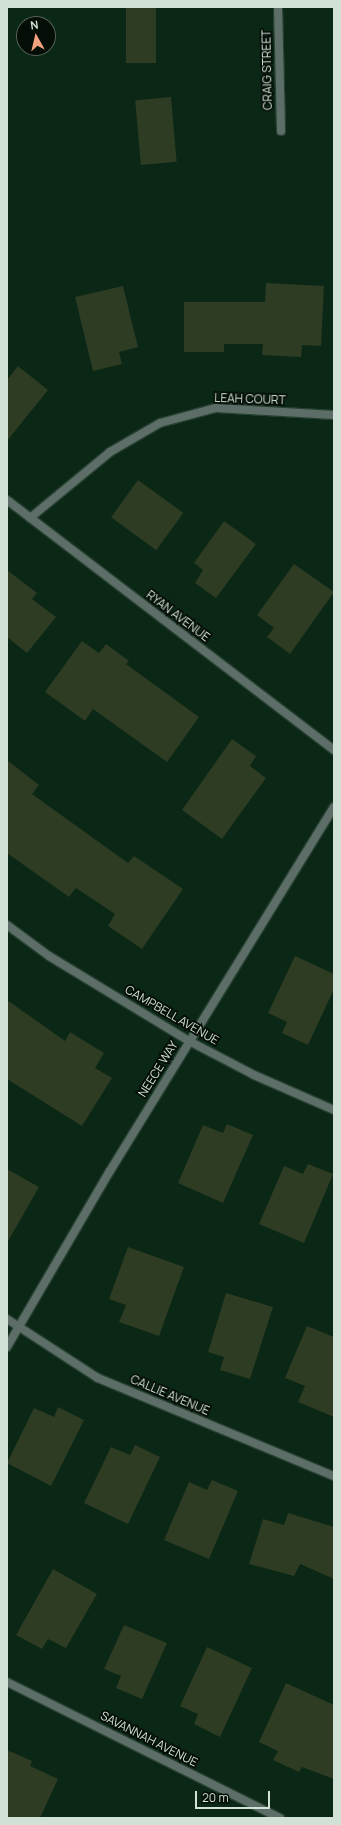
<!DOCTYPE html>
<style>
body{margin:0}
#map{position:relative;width:341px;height:1825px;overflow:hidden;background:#0b2716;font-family:Manrope,sans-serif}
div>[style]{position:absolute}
.building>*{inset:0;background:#2d3c22;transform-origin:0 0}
.roads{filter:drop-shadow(1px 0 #274131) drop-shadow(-1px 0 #274131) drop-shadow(0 1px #274131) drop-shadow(0 -1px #274131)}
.street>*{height:8px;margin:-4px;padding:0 4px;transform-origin:4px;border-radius:4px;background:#5d6e69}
span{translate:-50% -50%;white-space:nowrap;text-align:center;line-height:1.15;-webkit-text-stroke:3.5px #040d06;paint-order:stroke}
.street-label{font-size:12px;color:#d1e1d6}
.frame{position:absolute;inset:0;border:8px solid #d1e1d6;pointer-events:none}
.north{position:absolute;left:16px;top:16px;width:40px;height:40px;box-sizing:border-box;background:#040d06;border:1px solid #566259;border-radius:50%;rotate:352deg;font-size:11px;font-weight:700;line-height:16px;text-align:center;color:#d1e1d6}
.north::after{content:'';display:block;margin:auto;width:14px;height:18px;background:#f2a17e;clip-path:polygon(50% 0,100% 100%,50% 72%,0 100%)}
.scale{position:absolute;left:195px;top:1791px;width:75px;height:18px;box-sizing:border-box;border:2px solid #d1e1d6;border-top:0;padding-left:5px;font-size:12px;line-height:14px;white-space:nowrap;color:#d1e1d6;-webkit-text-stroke:3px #040d06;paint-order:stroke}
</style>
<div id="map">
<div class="building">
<div style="left:126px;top:7px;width:30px;height:56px"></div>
<div style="left:171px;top:97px;width:65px;height:36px;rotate:85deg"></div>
<div style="clip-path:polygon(266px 283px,324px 286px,321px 346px,302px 345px,301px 357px,262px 355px,263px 344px,224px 344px,224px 352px,184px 352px,184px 302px,265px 302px)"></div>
<div style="clip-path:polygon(123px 286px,138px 347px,119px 352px,122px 364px,93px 371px,75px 297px)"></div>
<div style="clip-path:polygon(18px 366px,48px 390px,7px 441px,7px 380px)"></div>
<div style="left:138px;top:480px;width:56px;height:46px;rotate:36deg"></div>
<div style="clip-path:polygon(224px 521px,256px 544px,216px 598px,195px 583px,203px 570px,194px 563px)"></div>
<div style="clip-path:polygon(294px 564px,334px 592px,290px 654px,267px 637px,274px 628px,257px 615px)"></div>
<div style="clip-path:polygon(7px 570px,37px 593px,32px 599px,56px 617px,27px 653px,7px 637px)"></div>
<div style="clip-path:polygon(82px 641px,99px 653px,106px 644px,129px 661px,126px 664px,199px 717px,167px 762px,93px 709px,85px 721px,45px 692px)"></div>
<div style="clip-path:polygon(232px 739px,256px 756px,250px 766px,266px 778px,222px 839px,182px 810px)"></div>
<div style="clip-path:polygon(7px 760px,39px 785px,32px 794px,128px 863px,134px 856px,183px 889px,142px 949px,108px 926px,115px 914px,76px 888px,69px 897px,7px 853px)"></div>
<div style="clip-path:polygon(295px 956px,334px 974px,334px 989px,308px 1045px,282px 1033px,287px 1022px,268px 1013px)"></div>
<div style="clip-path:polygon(7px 1000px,65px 1041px,70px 1032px,104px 1053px,95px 1068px,112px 1078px,82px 1126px,7px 1079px)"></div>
<div style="clip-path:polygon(227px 1124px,253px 1135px,223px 1203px,178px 1183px,203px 1125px,223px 1133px)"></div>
<div style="clip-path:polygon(308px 1164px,333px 1174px,304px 1243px,259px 1224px,284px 1166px,303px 1174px)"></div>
<div style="clip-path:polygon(7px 1169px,39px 1187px,7px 1243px)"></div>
<div style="clip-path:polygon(128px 1247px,184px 1267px,159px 1336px,119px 1322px,126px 1305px,109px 1299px)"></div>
<div style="clip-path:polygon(226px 1293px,273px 1307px,250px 1379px,220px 1370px,224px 1357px,208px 1352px)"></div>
<div style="clip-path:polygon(307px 1326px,334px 1337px,334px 1417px,298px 1402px,305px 1386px,285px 1378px)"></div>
<div style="clip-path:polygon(58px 1407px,84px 1420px,51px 1486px,7px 1463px,34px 1408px,54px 1417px)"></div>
<div style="clip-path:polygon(135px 1445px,160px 1457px,128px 1524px,84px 1503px,111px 1447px,130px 1455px)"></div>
<div style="clip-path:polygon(212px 1480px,238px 1491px,209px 1559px,164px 1540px,189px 1482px,207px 1490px)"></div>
<div style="clip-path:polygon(288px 1513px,334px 1527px,334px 1579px,300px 1564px,294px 1576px,249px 1564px,263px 1519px,284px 1525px)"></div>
<div style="clip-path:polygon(53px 1569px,97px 1594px,66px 1648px,48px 1639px,42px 1649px,16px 1635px)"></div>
<div style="clip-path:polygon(124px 1625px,167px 1643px,142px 1699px,116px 1688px,121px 1676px,104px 1669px)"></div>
<div style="clip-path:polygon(207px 1647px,252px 1668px,220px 1737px,194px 1724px,198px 1714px,180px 1706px)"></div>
<div style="clip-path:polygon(286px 1683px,334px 1705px,334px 1779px,302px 1767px,299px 1772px,273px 1760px,278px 1751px,259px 1742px)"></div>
<div style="clip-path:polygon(7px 1750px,32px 1761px,30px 1766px,58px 1779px,40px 1818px,7px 1818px)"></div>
</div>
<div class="roads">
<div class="street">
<div style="left:278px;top:7px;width:124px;rotate:88.6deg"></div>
<div style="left:7px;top:500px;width:412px;rotate:37.4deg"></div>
<div style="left:30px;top:518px;width:104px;rotate:-39.5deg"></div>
<div style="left:110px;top:452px;width:58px;rotate:-30.1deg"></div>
<div style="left:160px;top:423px;width:58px;rotate:-15deg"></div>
<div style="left:216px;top:408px;width:118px;rotate:3.4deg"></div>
<div style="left:7px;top:925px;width:52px;rotate:36.4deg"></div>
<div style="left:49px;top:956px;width:164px;rotate:31.3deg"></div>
<div style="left:189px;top:1041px;width:73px;rotate:27.6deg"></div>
<div style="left:254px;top:1075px;width:87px;rotate:23.6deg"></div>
<div style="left:7px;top:1319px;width:108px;rotate:33deg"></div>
<div style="left:98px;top:1378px;width:256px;rotate:22.6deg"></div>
<div style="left:7px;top:1347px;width:204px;rotate:-59.7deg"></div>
<div style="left:110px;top:1171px;width:427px;rotate:-58.4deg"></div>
<div style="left:7px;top:1682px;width:305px;rotate:26.5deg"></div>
</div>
</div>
<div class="street-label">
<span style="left:267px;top:70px;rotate:-91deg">CRAIG STREET</span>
<span style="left:250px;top:399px;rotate:2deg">LEAH COURT</span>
<span style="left:178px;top:616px;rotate:37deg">RYAN AVENUE</span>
<span style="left:172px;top:1015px;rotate:30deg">CAMPBELL AVENUE</span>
<span style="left:158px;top:1069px;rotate:-58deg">NEECE WAY</span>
<span style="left:170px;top:1395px;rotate:23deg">CALLIE AVENUE</span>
<span style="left:149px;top:1739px;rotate:27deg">SAVANNAH AVENUE</span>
</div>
<div class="frame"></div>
<div class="north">N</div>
<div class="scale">20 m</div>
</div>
